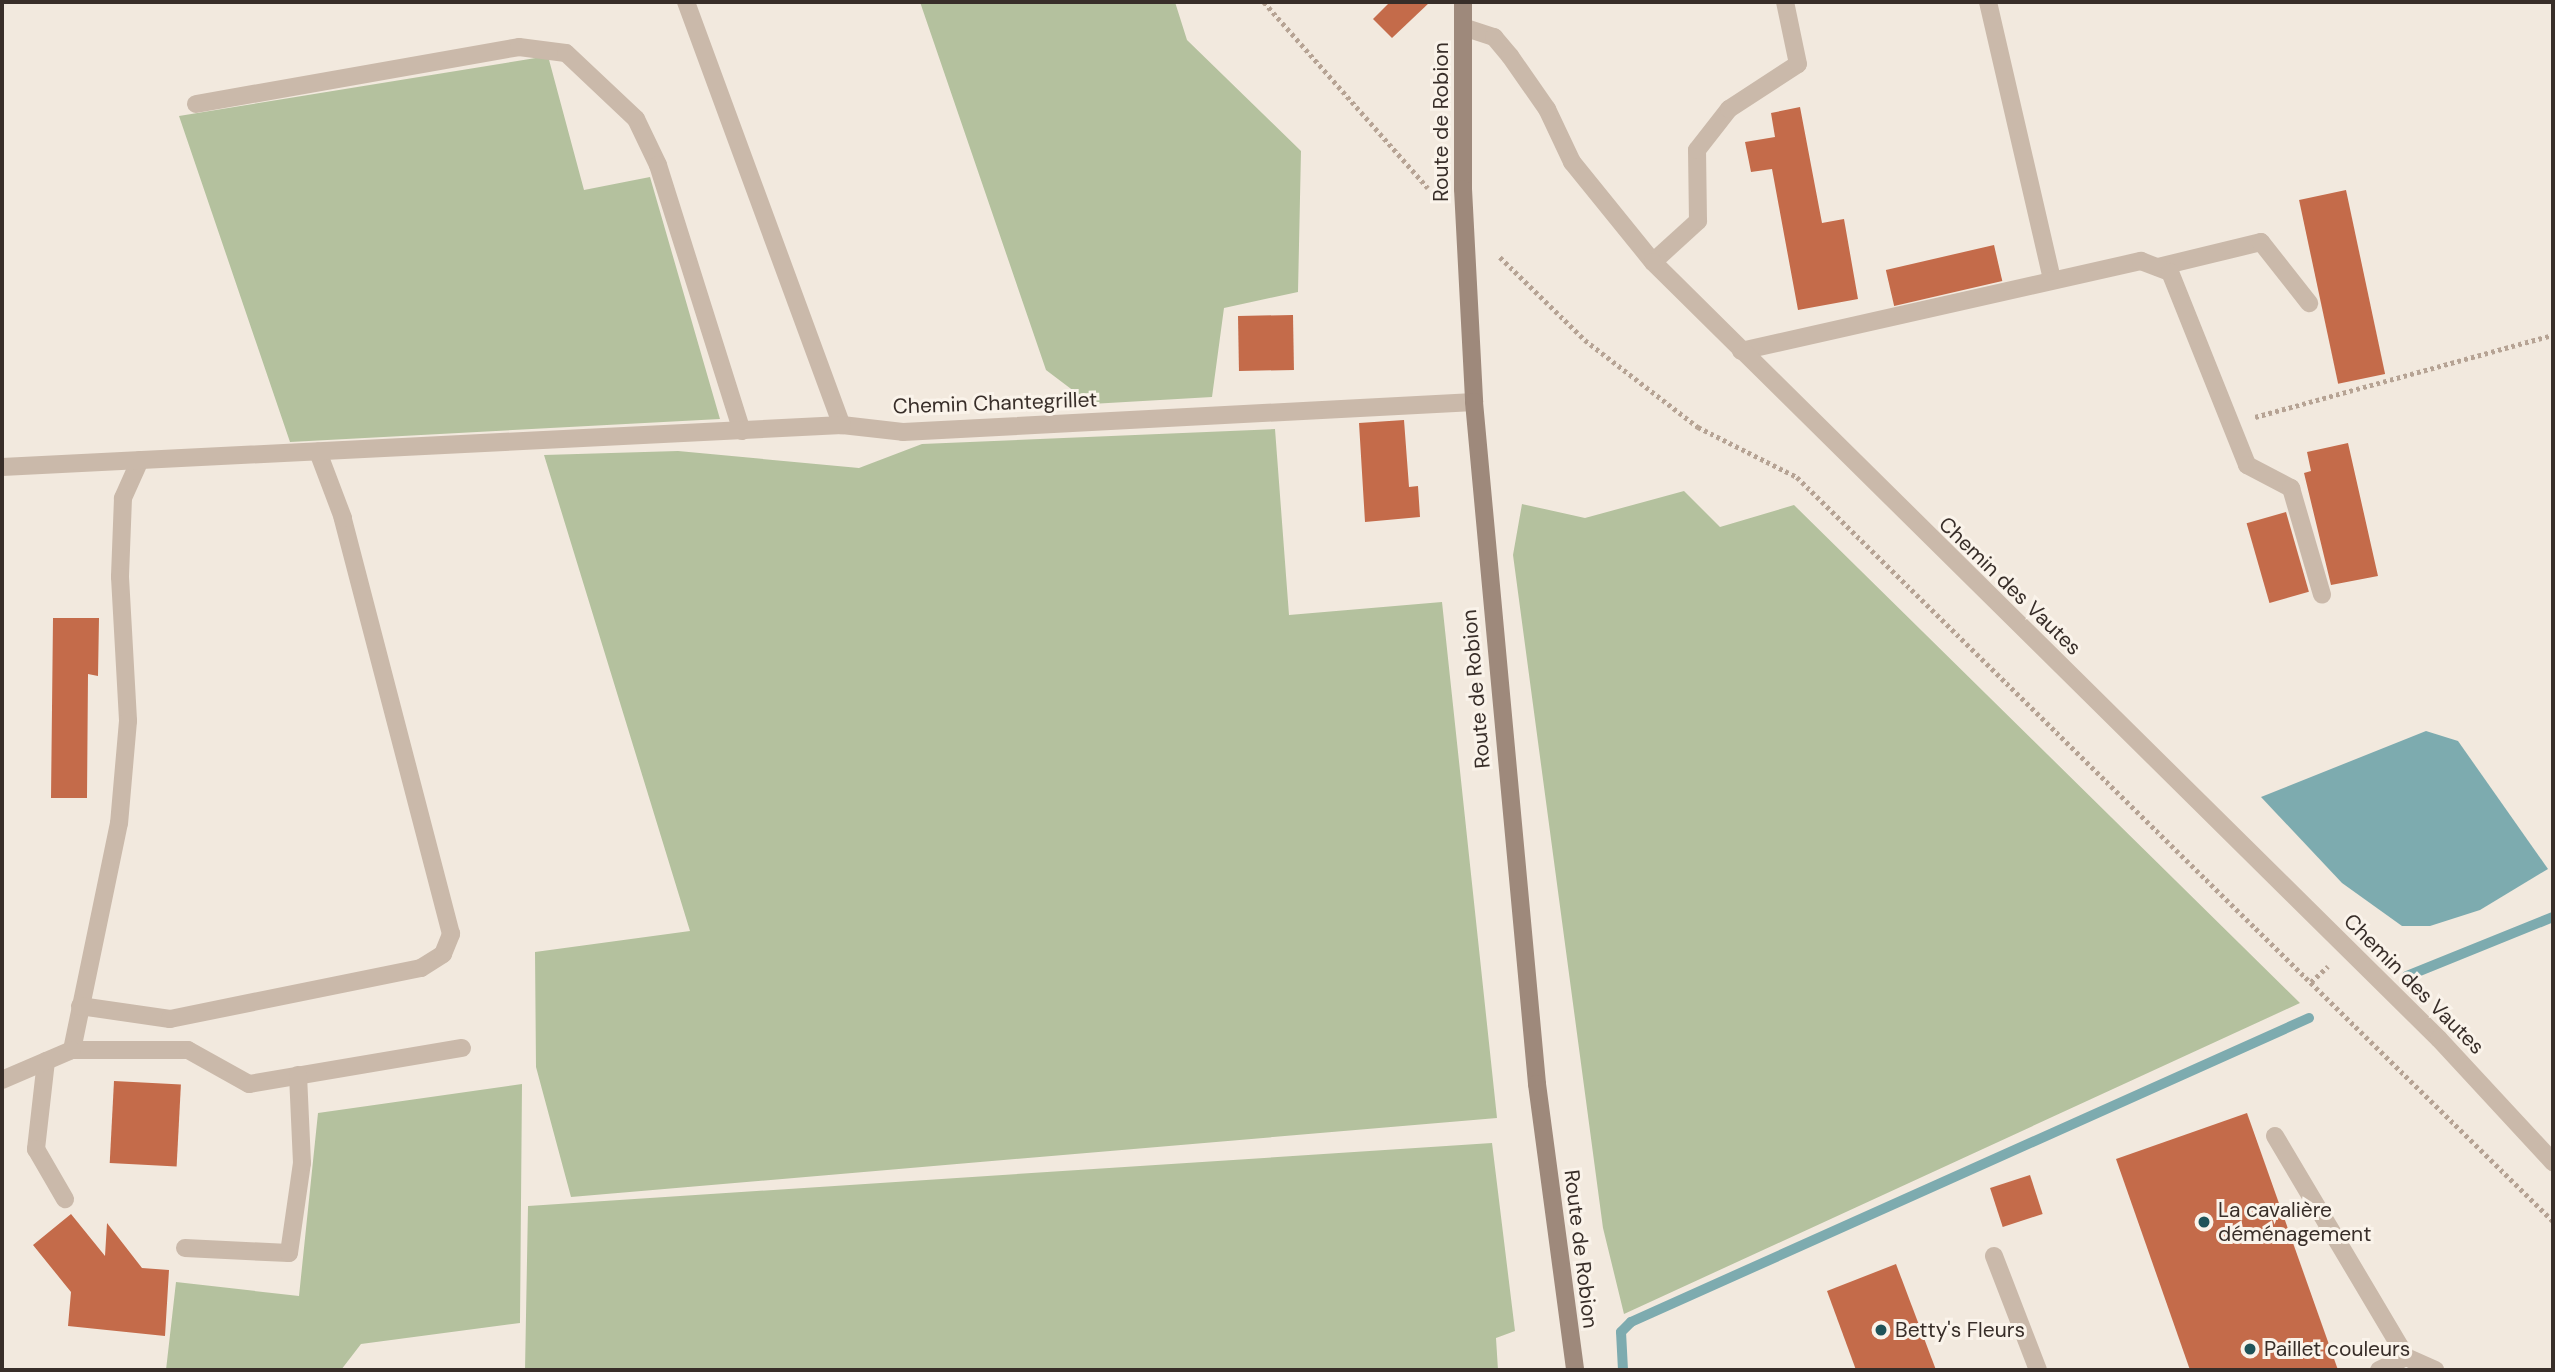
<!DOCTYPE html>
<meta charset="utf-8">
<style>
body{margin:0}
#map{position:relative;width:2555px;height:1372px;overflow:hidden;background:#f2e9de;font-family:"DM Sans",sans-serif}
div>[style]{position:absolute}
.green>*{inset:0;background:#b4c19e}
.water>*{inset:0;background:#7dabaf}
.stream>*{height:10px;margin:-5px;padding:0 5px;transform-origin:5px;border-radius:5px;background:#7dabaf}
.building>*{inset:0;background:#c46b4a;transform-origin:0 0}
.path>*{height:4.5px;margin-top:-2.25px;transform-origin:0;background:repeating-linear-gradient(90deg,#b6a394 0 3.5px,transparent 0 7px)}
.lane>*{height:18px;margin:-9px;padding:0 9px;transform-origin:9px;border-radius:9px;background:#cab9aa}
.street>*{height:18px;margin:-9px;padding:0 9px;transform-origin:9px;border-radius:9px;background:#cab9aa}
.secondary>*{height:18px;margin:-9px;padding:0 9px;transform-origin:9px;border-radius:9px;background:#9e897b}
.dots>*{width:19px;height:19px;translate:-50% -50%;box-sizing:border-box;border:4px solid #faf3ea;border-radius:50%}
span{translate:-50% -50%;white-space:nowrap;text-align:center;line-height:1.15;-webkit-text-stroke:6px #faf3ea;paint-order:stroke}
.street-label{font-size:21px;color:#382e29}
.poi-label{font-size:21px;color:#382e29}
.left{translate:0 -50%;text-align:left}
.frame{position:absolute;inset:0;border:4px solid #382e29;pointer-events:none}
</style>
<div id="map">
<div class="green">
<div style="clip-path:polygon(920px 2px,1175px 2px,1187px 40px,1301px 151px,1298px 292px,1224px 308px,1212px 397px,1091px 404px,1046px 370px)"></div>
<div style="clip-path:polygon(548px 56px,584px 190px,650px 177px,720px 419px,290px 442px,179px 116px)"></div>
<div style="clip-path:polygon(1275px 429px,1289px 615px,1442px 602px,1497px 1118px,571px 1197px,536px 1067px,535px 952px,690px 931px,544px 455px,678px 451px,859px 468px,922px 444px)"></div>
<div style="clip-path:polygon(1684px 491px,1720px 527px,1794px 505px,2300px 1003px,1624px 1314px,1603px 1228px,1513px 555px,1522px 504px,1585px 518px)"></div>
<div style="clip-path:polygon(522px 1084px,520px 1323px,361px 1344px,341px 1370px,166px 1370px,176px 1282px,299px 1296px,318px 1113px)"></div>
<div style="clip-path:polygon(1492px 1143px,1515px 1331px,1496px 1338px,1498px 1370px,525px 1370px,528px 1206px)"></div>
</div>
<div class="water">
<div style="clip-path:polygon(2426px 731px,2458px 741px,2548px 869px,2480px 910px,2430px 926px,2402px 926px,2342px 883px,2261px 797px)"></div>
</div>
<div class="stream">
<div style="left:2407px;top:976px;width:157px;rotate:-22deg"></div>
<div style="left:1623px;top:1370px;width:38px;rotate:-93deg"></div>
<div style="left:1621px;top:1332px;width:14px;rotate:-45deg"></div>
<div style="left:1631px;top:1322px;width:743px;rotate:-24.15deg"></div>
</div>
<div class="building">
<div style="clip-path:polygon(1390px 2px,1430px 2px,1392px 38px,1373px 19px)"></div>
<div style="clip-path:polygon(1800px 107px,1822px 223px,1844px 219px,1858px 299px,1798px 310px,1772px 169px,1751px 172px,1745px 142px,1775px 137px,1771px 113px)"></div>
<div style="left:2346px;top:190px;width:188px;height:48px;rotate:78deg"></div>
<div style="left:1994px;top:245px;width:37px;height:111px;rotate:77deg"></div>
<div style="left:1293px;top:315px;width:55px;height:55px;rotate:89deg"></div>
<div style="clip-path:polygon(1404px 420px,1409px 487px,1418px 486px,1420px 517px,1365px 522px,1359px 423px)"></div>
<div style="clip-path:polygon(2348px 443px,2378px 576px,2331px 585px,2304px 473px,2311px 471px,2307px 452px)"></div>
<div style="left:2286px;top:512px;width:83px;height:41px;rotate:74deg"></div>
<div style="clip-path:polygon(53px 618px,99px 618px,98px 676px,88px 674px,87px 798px,51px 798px)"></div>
<div style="left:114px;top:1081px;width:67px;height:82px;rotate:3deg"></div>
<div style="clip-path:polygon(2247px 1113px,2338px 1370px,2190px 1370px,2116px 1159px)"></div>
<div style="left:2030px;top:1175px;width:41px;height:42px;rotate:72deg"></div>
<div style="clip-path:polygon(71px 1214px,105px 1256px,107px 1223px,142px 1268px,169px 1270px,165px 1336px,68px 1326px,71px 1292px,33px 1245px)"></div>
<div style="clip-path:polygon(1896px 1264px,1936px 1370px,1856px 1370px,1827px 1291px)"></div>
</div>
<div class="path">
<div style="left:1264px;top:2px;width:248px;rotate:48.6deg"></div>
<div style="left:1500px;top:257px;width:119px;rotate:44.3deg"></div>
<div style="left:1585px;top:340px;width:143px;rotate:37.6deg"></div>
<div style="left:1698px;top:427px;width:111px;rotate:26.8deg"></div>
<div style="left:1797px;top:477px;width:1061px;rotate:44.54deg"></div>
<div style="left:2255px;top:417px;width:309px;rotate:-15.4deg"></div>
<div style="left:2311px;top:982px;width:23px;rotate:-43deg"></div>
</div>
<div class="lane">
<div style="left:1988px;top:2px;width:285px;rotate:77deg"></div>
<div style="left:196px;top:104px;width:328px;rotate:-10deg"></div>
<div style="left:519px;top:47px;width:47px;rotate:7.3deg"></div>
<div style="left:566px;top:53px;width:96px;rotate:43.3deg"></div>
<div style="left:636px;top:119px;width:51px;rotate:64.4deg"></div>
<div style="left:658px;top:165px;width:279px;rotate:72.5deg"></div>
<div style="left:1653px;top:262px;width:61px;rotate:-42.3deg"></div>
<div style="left:1698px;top:221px;width:71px;rotate:-90.8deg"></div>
<div style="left:1697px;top:150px;width:52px;rotate:-52deg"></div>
<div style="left:1729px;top:109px;width:82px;rotate:-33.1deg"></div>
<div style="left:1798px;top:64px;width:63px;rotate:-101.8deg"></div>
<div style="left:2158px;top:267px;width:106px;rotate:-13.6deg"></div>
<div style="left:2261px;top:242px;width:78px;rotate:51.8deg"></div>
<div style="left:1741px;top:351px;width:410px;rotate:-12.7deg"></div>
<div style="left:2141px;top:261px;width:31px;rotate:21deg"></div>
<div style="left:2170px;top:272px;width:208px;rotate:68.2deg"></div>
<div style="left:2247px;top:465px;width:50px;rotate:27.6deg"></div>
<div style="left:2291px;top:488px;width:111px;rotate:73.8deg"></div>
<div style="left:140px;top:460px;width:42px;rotate:114.1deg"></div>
<div style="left:123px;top:498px;width:79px;rotate:92.2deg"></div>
<div style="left:120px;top:577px;width:144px;rotate:86.8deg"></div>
<div style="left:128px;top:721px;width:102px;rotate:95deg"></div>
<div style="left:119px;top:823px;width:232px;rotate:101.7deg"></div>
<div style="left:72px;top:1050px;width:116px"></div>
<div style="left:188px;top:1050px;width:70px;rotate:29.1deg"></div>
<div style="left:249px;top:1084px;width:216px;rotate:-9.6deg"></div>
<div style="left:80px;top:1006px;width:91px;rotate:8.2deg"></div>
<div style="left:170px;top:1019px;width:256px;rotate:-11.5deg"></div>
<div style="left:421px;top:968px;width:26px;rotate:-32deg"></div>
<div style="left:443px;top:954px;width:22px;rotate:-68deg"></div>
<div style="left:451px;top:934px;width:430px;rotate:-104.6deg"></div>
<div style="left:343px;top:518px;width:71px;rotate:-110.7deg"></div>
<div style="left:46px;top:1061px;width:89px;rotate:96.5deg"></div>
<div style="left:36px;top:1149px;width:58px;rotate:59.9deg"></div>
<div style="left:2px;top:1080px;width:76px;rotate:-23.2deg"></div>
<div style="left:2275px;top:1136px;width:257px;rotate:59.3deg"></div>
<div style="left:2406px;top:1357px;width:30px;rotate:154deg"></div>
<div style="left:185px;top:1248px;width:104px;rotate:2.8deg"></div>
<div style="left:289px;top:1253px;width:91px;rotate:-81.8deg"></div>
<div style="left:302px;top:1163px;width:88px;rotate:-92.6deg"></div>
<div style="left:1994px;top:1256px;width:122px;rotate:68.9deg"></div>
<div style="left:2406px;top:1357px;width:32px;rotate:24deg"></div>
</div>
<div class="street">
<div style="left:686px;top:2px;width:451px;rotate:69.8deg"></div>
<div style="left:842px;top:425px;width:61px;rotate:6.5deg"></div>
<div style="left:903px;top:432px;width:572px;rotate:-3.01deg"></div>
<div style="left:1463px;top:27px;width:33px;rotate:18deg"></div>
<div style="left:1494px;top:37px;width:25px;rotate:50deg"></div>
<div style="left:1510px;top:56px;width:65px;rotate:55.1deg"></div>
<div style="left:1547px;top:109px;width:59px;rotate:64.7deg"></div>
<div style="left:1572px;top:162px;width:129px;rotate:51deg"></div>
<div style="left:1653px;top:262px;width:1105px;rotate:44.67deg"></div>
<div style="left:2439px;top:1039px;width:168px;rotate:47.2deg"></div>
<div style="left:2px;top:467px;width:841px;rotate:-2.86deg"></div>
</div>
<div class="secondary">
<div style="left:1463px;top:2px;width:187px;rotate:90deg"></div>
<div style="left:1463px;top:189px;width:213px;rotate:87deg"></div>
<div style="left:1474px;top:402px;width:685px;rotate:84.72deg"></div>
<div style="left:1537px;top:1084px;width:289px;rotate:82.4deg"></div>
</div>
<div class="dots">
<div style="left:2204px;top:1222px;background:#1f5359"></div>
<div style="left:1881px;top:1330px;background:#1f5359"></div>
<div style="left:2250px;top:1349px;background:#1f5359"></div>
</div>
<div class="street-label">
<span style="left:1441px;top:122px;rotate:-90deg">Route de Robion</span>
<span style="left:995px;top:403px;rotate:-2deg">Chemin Chantegrillet</span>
<span style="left:2010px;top:586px;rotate:44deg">Chemin des Vautes</span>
<span style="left:1476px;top:689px;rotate:-95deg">Route de Robion</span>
<span style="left:2414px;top:984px;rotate:45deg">Chemin des Vautes</span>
<span style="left:1581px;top:1249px;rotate:83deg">Route de Robion</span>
</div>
<div class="poi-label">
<span class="left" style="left:2218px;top:1222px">La cavalière<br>déménagement</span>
<span class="left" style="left:1895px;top:1330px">Betty's Fleurs</span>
<span class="left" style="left:2264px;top:1349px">Paillet couleurs</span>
</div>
<div class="frame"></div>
</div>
